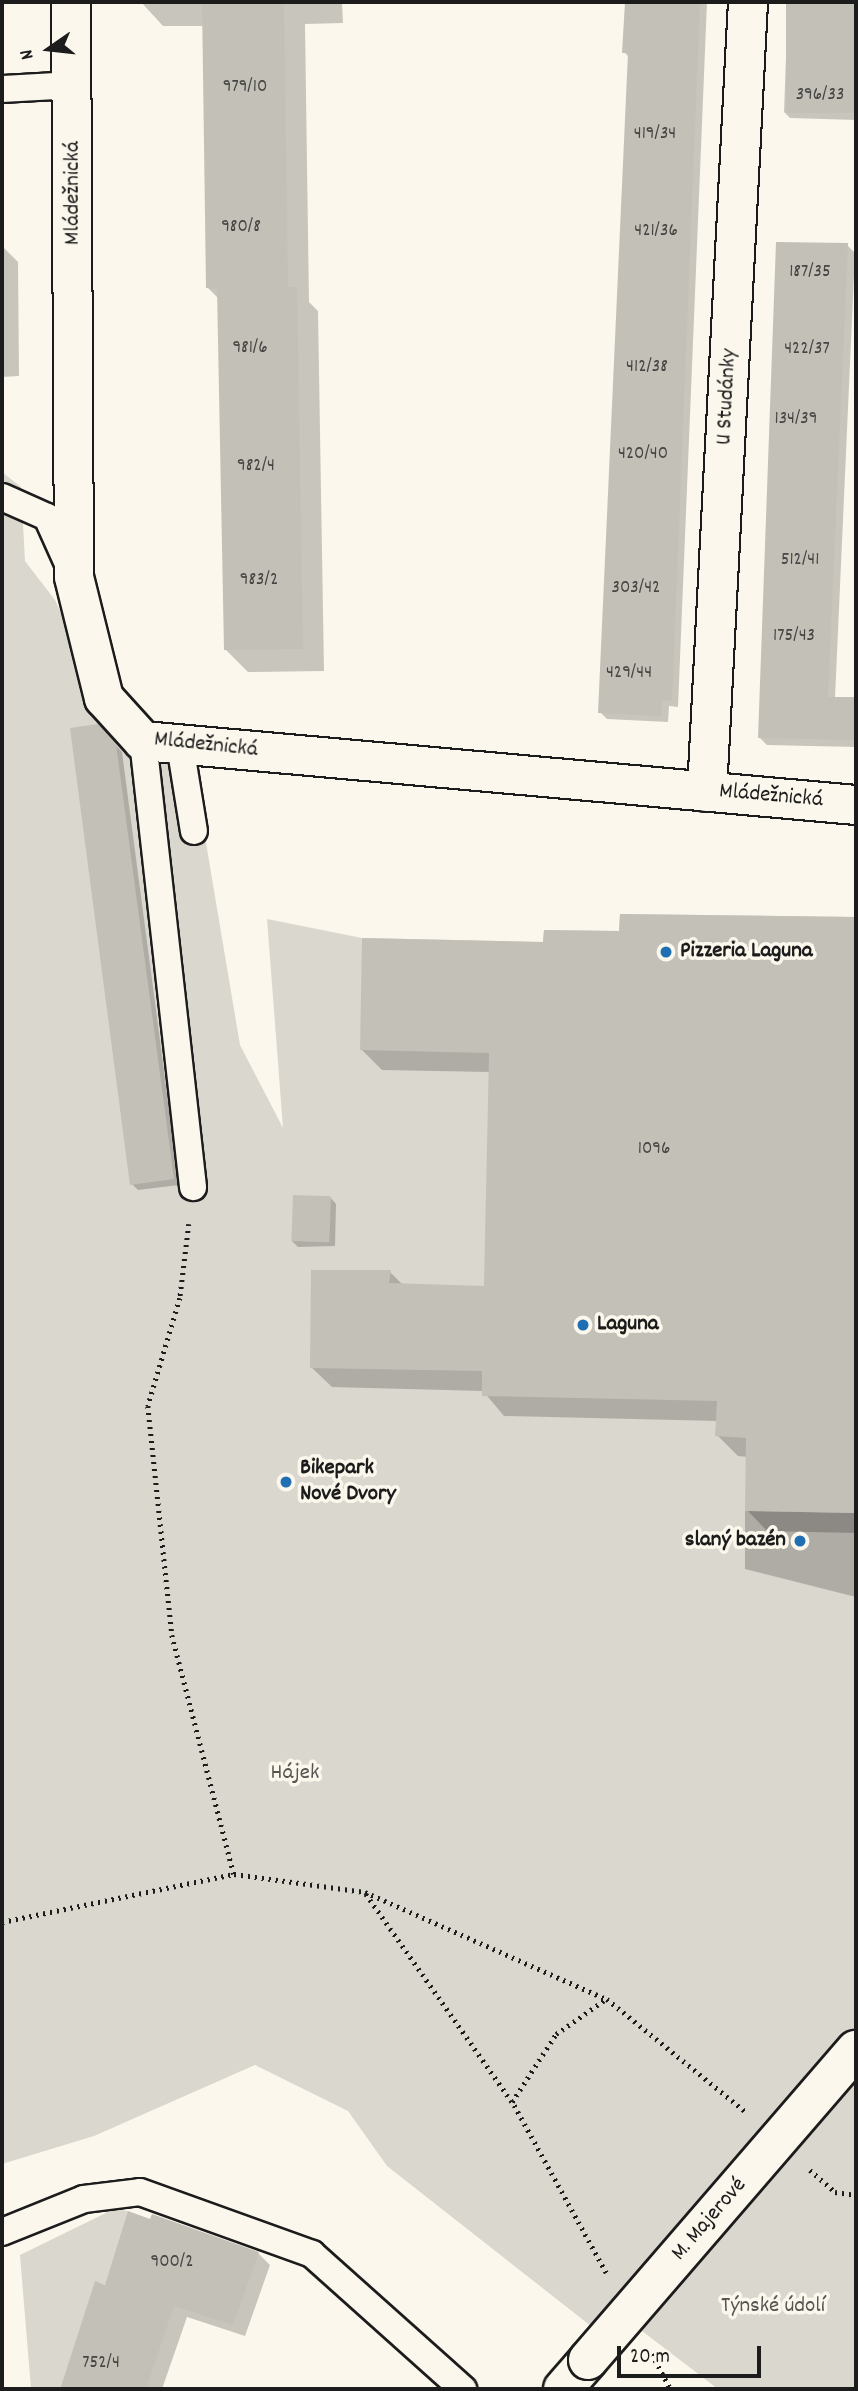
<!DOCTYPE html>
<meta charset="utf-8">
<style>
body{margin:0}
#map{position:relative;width:858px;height:2391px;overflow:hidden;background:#fbf7ec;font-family:Dekko,sans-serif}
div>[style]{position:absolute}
.green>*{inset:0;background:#dad7ce}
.water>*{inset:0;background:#afaca5}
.shadow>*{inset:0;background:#0003}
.building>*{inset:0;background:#c3c0b8;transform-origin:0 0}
.path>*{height:4.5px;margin-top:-2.25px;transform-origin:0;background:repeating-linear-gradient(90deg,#1c1c1c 0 2px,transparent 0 7px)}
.roads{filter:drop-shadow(2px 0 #1c1c1c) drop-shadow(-2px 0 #1c1c1c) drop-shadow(0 2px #1c1c1c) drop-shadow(0 -2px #1c1c1c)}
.lane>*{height:26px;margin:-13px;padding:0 13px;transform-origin:13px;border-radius:13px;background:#fbf7ec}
.street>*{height:38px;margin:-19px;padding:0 19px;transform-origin:19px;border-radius:19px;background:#fbf7ec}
.secondary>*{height:38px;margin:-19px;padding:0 19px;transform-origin:19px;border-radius:19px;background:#fbf7ec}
.bridges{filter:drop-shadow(2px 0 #1c1c1c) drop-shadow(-2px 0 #1c1c1c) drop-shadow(0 2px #1c1c1c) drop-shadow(0 -2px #1c1c1c)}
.secondary-bridge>*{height:38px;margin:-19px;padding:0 19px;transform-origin:19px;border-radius:19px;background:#fbf7ec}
.dots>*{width:19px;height:19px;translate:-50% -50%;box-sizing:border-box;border:4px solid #fbf7ec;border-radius:50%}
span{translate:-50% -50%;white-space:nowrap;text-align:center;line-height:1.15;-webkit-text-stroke:7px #fbf7ec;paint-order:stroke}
.number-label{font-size:19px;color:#464543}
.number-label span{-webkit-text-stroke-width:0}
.street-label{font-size:23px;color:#1c1c1c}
.poi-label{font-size:23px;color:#1c1c1c;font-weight:700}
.left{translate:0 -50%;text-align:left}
.right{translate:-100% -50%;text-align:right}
.park-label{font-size:23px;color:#555451}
.frame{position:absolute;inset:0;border:4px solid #1c1c1c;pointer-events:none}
.north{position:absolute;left:14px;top:14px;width:70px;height:70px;-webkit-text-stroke:5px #fbf7ec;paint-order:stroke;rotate:256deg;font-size:19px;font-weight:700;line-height:28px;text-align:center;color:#1c1c1c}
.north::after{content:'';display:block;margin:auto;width:24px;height:32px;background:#1c1c1c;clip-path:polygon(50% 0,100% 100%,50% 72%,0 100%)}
.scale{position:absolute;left:617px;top:2346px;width:144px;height:32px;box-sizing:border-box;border:4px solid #1c1c1c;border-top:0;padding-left:9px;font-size:21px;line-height:24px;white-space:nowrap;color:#1c1c1c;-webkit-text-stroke:5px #fbf7ec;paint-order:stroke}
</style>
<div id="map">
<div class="green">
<div style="clip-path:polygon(2px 472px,21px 487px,25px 561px,55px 600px,87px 670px,156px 735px,204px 831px,240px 1045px,283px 1128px,267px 919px,362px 938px,543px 942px,544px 930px,619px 931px,620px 914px,856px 917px,856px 2389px,718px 2389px,642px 2331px,624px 2352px,387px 2166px,348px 2111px,255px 2065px,94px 2136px,2px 2164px)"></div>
<div style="clip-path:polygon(114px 2209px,128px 2211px,123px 2290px,95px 2282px,60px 2389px,31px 2389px,20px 2255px)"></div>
</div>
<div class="water">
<div style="clip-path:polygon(745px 1511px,856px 1513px,856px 1597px,745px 1569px)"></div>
</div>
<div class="shadow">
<div style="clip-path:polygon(141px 2px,342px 2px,343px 23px,305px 24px,309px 302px,318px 311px,324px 671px,248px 672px,226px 650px,219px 299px,208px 288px,204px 26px,163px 26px)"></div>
<div style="clip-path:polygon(626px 2px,707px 2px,678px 707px,669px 706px,668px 722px,607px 719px,600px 712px,629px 57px,624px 52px)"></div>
<div style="clip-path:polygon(788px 2px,856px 2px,856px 120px,790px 118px,784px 112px)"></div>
<div style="clip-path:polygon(847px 245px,855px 253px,835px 698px,856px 698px,856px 747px,767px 745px,760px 738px)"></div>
<div style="clip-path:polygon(2px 246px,18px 262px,19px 376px,2px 377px)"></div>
<div style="clip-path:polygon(98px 726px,122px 752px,179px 1185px,138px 1190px,132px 1184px)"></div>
<div style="clip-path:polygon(621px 916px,856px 919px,856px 1533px,767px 1531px,747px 1510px,748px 1457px,738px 1456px,717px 1435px,718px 1421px,504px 1416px,483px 1391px,332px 1387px,311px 1367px,390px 1272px,403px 1285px,486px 1288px,490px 1072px,382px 1070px,362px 1050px,545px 944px,621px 933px)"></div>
<div style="clip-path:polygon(330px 1197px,336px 1204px,335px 1246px,298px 1247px,292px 1241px)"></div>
<div style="clip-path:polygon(258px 2253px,270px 2265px,245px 2336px,187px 2317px,162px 2389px,61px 2389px,96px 2284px,106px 2287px)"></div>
</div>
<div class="building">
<div style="clip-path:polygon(202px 2px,284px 2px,288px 287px,297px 287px,303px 649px,224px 650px,217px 289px,206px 288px)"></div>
<div style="clip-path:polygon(625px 2px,700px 2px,672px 701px,662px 700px,661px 716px,598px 713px,628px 53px,622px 53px)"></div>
<div style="left:786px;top:2px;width:70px;height:111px"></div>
<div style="clip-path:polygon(776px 242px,848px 243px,828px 697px,856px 697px,856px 740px,758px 738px)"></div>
<div style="clip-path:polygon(98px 724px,116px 744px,174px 1179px,130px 1185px,70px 728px)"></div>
<div style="clip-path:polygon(620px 914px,856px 917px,856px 1513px,745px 1511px,746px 1438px,715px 1436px,717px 1401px,482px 1396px,482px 1371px,310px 1368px,311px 1270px,391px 1270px,389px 1283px,484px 1286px,489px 1053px,360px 1050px,362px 938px,543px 942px,544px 930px,619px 931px)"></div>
<div style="left:293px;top:1195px;width:38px;height:46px;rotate:2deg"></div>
<div style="clip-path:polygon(128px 2211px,150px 2219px,152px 2214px,259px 2252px,233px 2325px,174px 2306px,146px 2389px,60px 2389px,95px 2281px,105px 2285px)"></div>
</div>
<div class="path">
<div style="left:189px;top:1224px;width:75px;rotate:96.9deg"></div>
<div style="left:180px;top:1298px;width:113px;rotate:106.5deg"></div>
<div style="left:148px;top:1406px;width:230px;rotate:84deg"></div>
<div style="left:172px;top:1635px;width:247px;rotate:75.5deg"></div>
<div style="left:366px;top:1894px;width:254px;rotate:54.9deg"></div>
<div style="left:2px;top:1922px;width:237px;rotate:-11.7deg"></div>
<div style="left:234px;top:1874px;width:132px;rotate:7.8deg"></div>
<div style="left:365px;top:1892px;width:265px;rotate:23.9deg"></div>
<div style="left:607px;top:1999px;width:179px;rotate:39.1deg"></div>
<div style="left:810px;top:2170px;width:33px;rotate:41deg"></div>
<div style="left:835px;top:2192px;width:21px;rotate:8deg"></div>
<div style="left:606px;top:2273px;width:195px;rotate:-118.8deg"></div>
<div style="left:512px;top:2102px;width:81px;rotate:-57.1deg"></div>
<div style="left:556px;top:2034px;width:61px;rotate:-35deg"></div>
<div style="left:652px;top:2354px;width:40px;rotate:62deg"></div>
</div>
<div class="roads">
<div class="lane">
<div style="left:2px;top:89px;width:72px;rotate:-3.2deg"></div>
<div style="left:2px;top:497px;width:49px;rotate:24deg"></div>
<div style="left:47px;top:517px;width:54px;rotate:65.8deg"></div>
<div style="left:143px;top:741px;width:449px;rotate:83.6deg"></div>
<div style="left:180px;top:745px;width:87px;rotate:80.8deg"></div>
<div style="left:2px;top:2232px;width:88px;rotate:-21.9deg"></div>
<div style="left:84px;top:2199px;width:56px;rotate:-7.1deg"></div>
<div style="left:140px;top:2192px;width:183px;rotate:19.8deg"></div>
<div style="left:312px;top:2254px;width:203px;rotate:41.8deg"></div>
</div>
<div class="street">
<div style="left:71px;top:2px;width:575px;rotate:89.7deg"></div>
<div style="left:74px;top:577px;width:125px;rotate:76.1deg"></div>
<div style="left:104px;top:698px;width:58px;rotate:47.8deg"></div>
<div style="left:143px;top:741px;width:716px;rotate:5.13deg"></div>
<div style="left:707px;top:792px;width:791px;rotate:-87.03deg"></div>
</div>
<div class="secondary">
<div style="left:563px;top:2389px;width:38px;rotate:-49deg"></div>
</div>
</div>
<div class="bridges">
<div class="secondary-bridge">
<div style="left:588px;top:2360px;width:410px;rotate:-49.2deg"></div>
</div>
</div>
<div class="dots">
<div style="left:666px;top:952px;background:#1f6fb2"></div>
<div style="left:583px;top:1325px;background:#1f6fb2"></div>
<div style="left:286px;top:1482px;background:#1f6fb2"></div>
<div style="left:800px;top:1541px;background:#1f6fb2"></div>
</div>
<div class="number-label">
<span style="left:245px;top:88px">979/10</span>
<span style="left:820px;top:96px">396/33</span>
<span style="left:655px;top:135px">419/34</span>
<span style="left:241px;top:228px">980/8</span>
<span style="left:656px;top:232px">421/36</span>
<span style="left:810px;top:273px">187/35</span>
<span style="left:250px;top:349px">981/6</span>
<span style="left:807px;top:350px">422/37</span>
<span style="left:647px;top:368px">412/38</span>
<span style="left:796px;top:420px">134/39</span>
<span style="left:643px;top:455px">420/40</span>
<span style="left:256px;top:467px">982/4</span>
<span style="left:800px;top:561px">512/41</span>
<span style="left:259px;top:581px">983/2</span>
<span style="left:636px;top:589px">303/42</span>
<span style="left:794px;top:637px">175/43</span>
<span style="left:629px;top:674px">429/44</span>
<span style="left:654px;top:1150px">1096</span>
<span style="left:172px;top:2263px">900/2</span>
<span style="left:101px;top:2364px">752/4</span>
</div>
<div class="street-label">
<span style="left:74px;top:193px;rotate:-90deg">Mládežnická</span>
<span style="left:728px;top:397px;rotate:-87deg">U Studánky</span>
<span style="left:206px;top:746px;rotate:6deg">Mládežnická</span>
<span style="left:771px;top:797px;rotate:5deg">Mládežnická</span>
<span style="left:710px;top:2220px;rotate:-49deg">M. Majerové</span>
</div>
<div class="poi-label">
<span class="left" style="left:680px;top:952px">Pizzeria Laguna</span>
<span class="left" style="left:597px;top:1325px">Laguna</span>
<span class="left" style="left:300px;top:1482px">Bikepark<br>Nové Dvory</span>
<span class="right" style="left:786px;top:1541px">slaný bazén</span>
</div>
<div class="park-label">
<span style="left:295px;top:1774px">Hájek</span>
<span style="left:773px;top:2307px">Týnské údolí</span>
</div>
<div class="frame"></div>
<div class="north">N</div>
<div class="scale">20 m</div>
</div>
